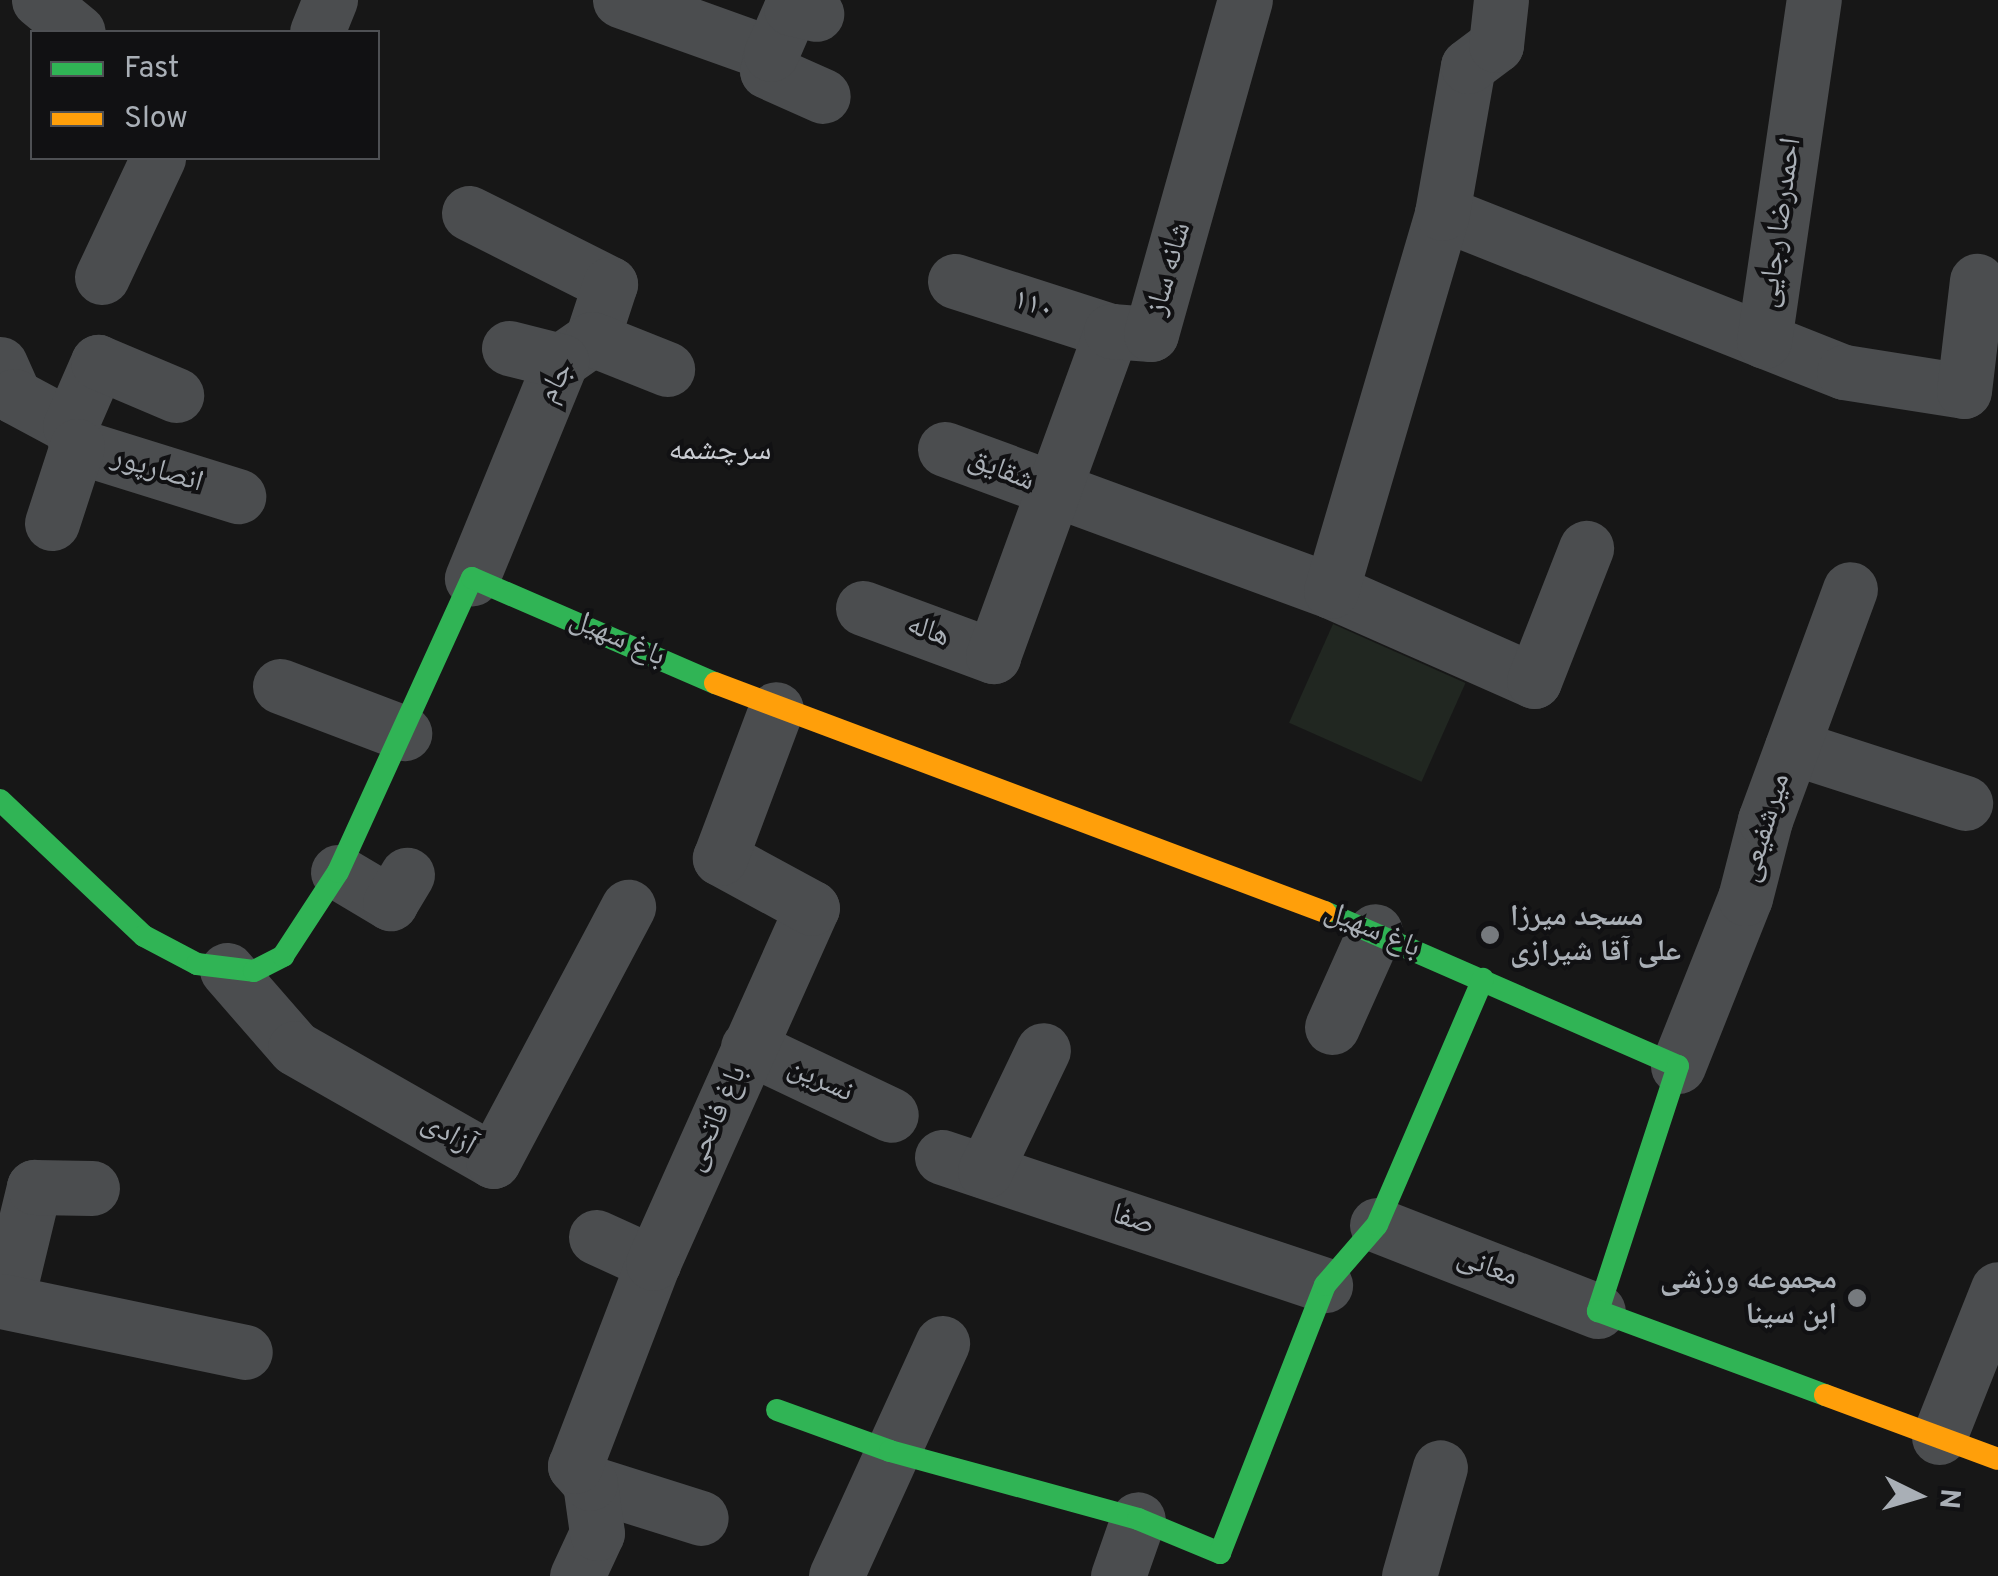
<!DOCTYPE html>
<meta charset="utf-8">
<style>
body{margin:0}
#map{position:relative;width:1998px;height:1576px;overflow:hidden;background:#171717;font-family:Overpass,"Noto Naskh Arabic",sans-serif}
div>[style]{position:absolute}
.green>*{inset:0;background:#212721;transform-origin:0 0}
.street>*{height:55px;margin:-27.5px;padding:0 27.5px;transform-origin:27.5px;border-radius:27.5px;background:#4b4d4f}
.fast>*{height:22px;margin:-11px;padding:0 11px;transform-origin:11px;border-radius:11px;background:#30b455}
.slow>*{height:22px;margin:-11px;padding:0 11px;transform-origin:11px;border-radius:11px;background:#ff9f0a}
.dots>*{width:28px;height:28px;translate:-50% -50%;box-sizing:border-box;border:5px solid #111113;border-radius:50%}
span{translate:-50% -50%;white-space:nowrap;text-align:center;line-height:1.15;-webkit-text-stroke:8px #111113;paint-order:stroke}
.street-label{font-size:30px;color:#a9afb6}
.poi-label{font-size:30px;color:#a9afb6;font-weight:700}
.left{translate:0 -50%;text-align:left}
.right{translate:-100% -50%;text-align:right}
.neighbourhood-label{font-size:32px;color:#cacdd3}
.legend{position:absolute;left:30px;top:30px;width:350px;height:130px;box-sizing:border-box;background:#111113;border:2px solid #4e5054;margin:0;padding:12px 18px;list-style:none;font-size:30px;color:#a9afb6}
.legend li{display:flex;align-items:center;gap:20px;height:50px}
.legend b{width:50px;border:2px solid #4e5054}
.north{position:absolute;left:1868px;top:1446px;width:100px;height:100px;-webkit-text-stroke:8px #111113;paint-order:stroke;rotate:95deg;font-size:28px;font-weight:700;line-height:40px;text-align:center;color:#a9afb6}
.north::after{content:'';display:block;margin:auto;width:35px;height:45px;background:#a9afb6;clip-path:polygon(50% 0,100% 100%,50% 72%,0 100%)}
</style>
<div id="map">
<div class="green">
<div style="left:1333px;top:624px;width:145px;height:108px;rotate:24deg"></div>
</div>
<div class="street">
<div style="left:39px;top:0;width:50px;rotate:39.4deg"></div>
<div style="left:620px;top:0;width:160px;rotate:19.7deg"></div>
<div style="left:771px;top:54px;width:17px;rotate:103deg"></div>
<div style="left:767px;top:71px;width:61px;rotate:24.1deg"></div>
<div style="left:317px;top:32px;width:35px;rotate:-68deg"></div>
<div style="left:771px;top:54px;width:50px;rotate:-66.5deg"></div>
<div style="left:791px;top:8px;width:26px;rotate:13deg"></div>
<div style="left:469px;top:213px;width:158px;rotate:26.7deg"></div>
<div style="left:610px;top:284px;width:58px;rotate:108.1deg"></div>
<div style="left:592px;top:339px;width:38px;rotate:145deg"></div>
<div style="left:561px;top:361px;width:235px;rotate:112.3deg"></div>
<div style="left:1442px;top:213px;width:432px;rotate:21.6deg"></div>
<div style="left:1844px;top:372px;width:121px;rotate:9deg"></div>
<div style="left:1964px;top:391px;width:111px;rotate:-83.3deg"></div>
<div style="left:102px;top:277px;width:132px;rotate:-64.8deg"></div>
<div style="left:955px;top:281px;width:164px;rotate:17.8deg"></div>
<div style="left:592px;top:339px;width:81px;rotate:21.8deg"></div>
<div style="left:1764px;top:341px;width:345px;rotate:-81.7deg"></div>
<div style="left:509px;top:348px;width:54px;rotate:14deg"></div>
<div style="left:0;top:364px;width:35px;rotate:66deg"></div>
<div style="left:14px;top:396px;width:64px;rotate:28.2deg"></div>
<div style="left:70px;top:426px;width:21px;rotate:71deg"></div>
<div style="left:77px;top:446px;width:169px;rotate:17.3deg"></div>
<div style="left:70px;top:426px;width:70px;rotate:-66.4deg"></div>
<div style="left:98px;top:362px;width:85px;rotate:22.9deg"></div>
<div style="left:945px;top:449px;width:411px;rotate:20.2deg"></div>
<div style="left:1331px;top:591px;width:222px;rotate:23.9deg"></div>
<div style="left:1534px;top:681px;width:143px;rotate:-68.6deg"></div>
<div style="left:52px;top:523px;width:81px;rotate:-72deg"></div>
<div style="left:1331px;top:591px;width:394px;rotate:-73.6deg"></div>
<div style="left:1442px;top:213px;width:149px;rotate:-80deg"></div>
<div style="left:1468px;top:66px;width:35px;rotate:-37deg"></div>
<div style="left:1496px;top:45px;width:45px;rotate:-83.7deg"></div>
<div style="left:863px;top:608px;width:139px;rotate:20.3deg"></div>
<div style="left:993px;top:656px;width:346px;rotate:-70deg"></div>
<div style="left:1111px;top:331px;width:40px;rotate:4.3deg"></div>
<div style="left:1151px;top:334px;width:347px;rotate:-74.3deg"></div>
<div style="left:280px;top:686px;width:133px;rotate:20.8deg"></div>
<div style="left:1792px;top:747px;width:182px;rotate:17.9deg"></div>
<div style="left:338px;top:872px;width:61px;rotate:30.8deg"></div>
<div style="left:390px;top:903px;width:33px;rotate:-59deg"></div>
<div style="left:227px;top:970px;width:103px;rotate:48.9deg"></div>
<div style="left:295px;top:1048px;width:228px;rotate:29.7deg"></div>
<div style="left:493px;top:1161px;width:288px;rotate:-62deg"></div>
<div style="left:1332px;top:1027px;width:105px;rotate:-65.9deg"></div>
<div style="left:748px;top:1047px;width:158px;rotate:25.4deg"></div>
<div style="left:1678px;top:1066px;width:181px;rotate:-68.3deg"></div>
<div style="left:1745px;top:898px;width:81px;rotate:-75.6deg"></div>
<div style="left:1765px;top:820px;width:246px;rotate:-69.8deg"></div>
<div style="left:942px;top:1157px;width:404px;rotate:18.5deg"></div>
<div style="left:985px;top:1171px;width:134px;rotate:-64.4deg"></div>
<div style="left:1377px;top:1225px;width:237px;rotate:21.3deg"></div>
<div style="left:596px;top:1237px;width:63px;rotate:24.5deg"></div>
<div style="left:0;top:1301px;width:18px;rotate:-56deg"></div>
<div style="left:10px;top:1286px;width:102px;rotate:-76.4deg"></div>
<div style="left:34px;top:1187px;width:58px;rotate:1deg"></div>
<div style="left:1px;top:1301px;width:249px;rotate:11.8deg"></div>
<div style="left:1939px;top:1437px;width:159px;rotate:-68.3deg"></div>
<div style="left:590px;top:1483px;width:116px;rotate:17.5deg"></div>
<div style="left:577px;top:1576px;width:47px;rotate:-65.1deg"></div>
<div style="left:597px;top:1533px;width:50px;rotate:-98deg"></div>
<div style="left:590px;top:1483px;width:23px;rotate:-131deg"></div>
<div style="left:575px;top:1466px;width:217px;rotate:-69deg"></div>
<div style="left:653px;top:1263px;width:389px;rotate:-65.9deg"></div>
<div style="left:812px;top:908px;width:105px;rotate:-151.5deg"></div>
<div style="left:720px;top:858px;width:159px;rotate:-69.4deg"></div>
<div style="left:836px;top:1576px;width:256px;rotate:-65.5deg"></div>
<div style="left:1118px;top:1576px;width:60px;rotate:-70.7deg"></div>
<div style="left:1409px;top:1576px;width:113px;rotate:-74.1deg"></div>
</div>
<div class="fast">
<div style="left:0;top:800px;width:198px;rotate:43.4deg"></div>
<div style="left:144px;top:936px;width:60px;rotate:27.8deg"></div>
<div style="left:197px;top:964px;width:57px;rotate:7deg"></div>
<div style="left:254px;top:971px;width:33px;rotate:-27deg"></div>
<div style="left:283px;top:956px;width:100px;rotate:-56.8deg"></div>
<div style="left:338px;top:872px;width:323px;rotate:-65.5deg"></div>
<div style="left:472px;top:578px;width:265px;rotate:23.4deg"></div>
<div style="left:1325px;top:912px;width:385px;rotate:23.6deg"></div>
<div style="left:1678px;top:1066px;width:258px;rotate:108.1deg"></div>
<div style="left:1598px;top:1311px;width:242px;rotate:20.3deg"></div>
<div style="left:777px;top:1410px;width:120px;rotate:19.9deg"></div>
<div style="left:890px;top:1451px;width:257px;rotate:15.3deg"></div>
<div style="left:1138px;top:1519px;width:89px;rotate:22.5deg"></div>
<div style="left:1220px;top:1553px;width:288px;rotate:-68.6deg"></div>
<div style="left:1325px;top:1285px;width:79px;rotate:-49.1deg"></div>
<div style="left:1377px;top:1225px;width:268px;rotate:-66.7deg"></div>
</div>
<div class="slow">
<div style="left:715px;top:683px;width:652px;rotate:20.58deg"></div>
<div style="left:1825px;top:1395px;width:184px;rotate:20.3deg"></div>
</div>
<div class="dots">
<div style="left:1490px;top:935px;background:#767a7e"></div>
<div style="left:1857px;top:1298px;background:#767a7e"></div>
</div>
<div class="street-label">
<span style="left:1781px;top:223px;rotate:-82deg">احمدرضا رجایی</span>
<span style="left:1170px;top:269px;rotate:-74deg">شانه ساز</span>
<span style="left:1033px;top:306px;rotate:18deg">۱۱۰</span>
<span style="left:557px;top:383px;rotate:-61deg">جام</span>
<span style="left:157px;top:471px;rotate:17deg">انصارپور</span>
<span style="left:1001px;top:471px;rotate:22deg">شقایق</span>
<span style="left:928px;top:632px;rotate:20deg">هاله</span>
<span style="left:617px;top:639px;rotate:24deg">باغ سهیل</span>
<span style="left:1766px;top:828px;rotate:-73deg">میرشفیعی</span>
<span style="left:1372px;top:931px;rotate:23deg">باغ سهیل</span>
<span style="left:820px;top:1081px;rotate:25deg">نسرین</span>
<span style="left:717px;top:1119px;rotate:-66deg">باغ فاتحی</span>
<span style="left:448px;top:1135px;rotate:30deg">آزادی</span>
<span style="left:1133px;top:1221px;rotate:18deg">صفا</span>
<span style="left:1487px;top:1268px;rotate:21deg">معانی</span>
</div>
<div class="poi-label">
<span class="left" style="left:1510px;top:935px">مسجد میرزا<br>علی آقا شیرازی</span>
<span class="right" style="left:1837px;top:1298px">مجموعه ورزشی<br>ابن سینا</span>
</div>
<div class="neighbourhood-label">
<span style="left:720px;top:451px">سرچشمه</span>
</div>
<ul class="legend">
<li><b style="height:12px;background:#30b455"></b>Fast</li>
<li><b style="height:12px;background:#ff9f0a"></b>Slow</li>
</ul>
<div class="north">N</div>
</div>
